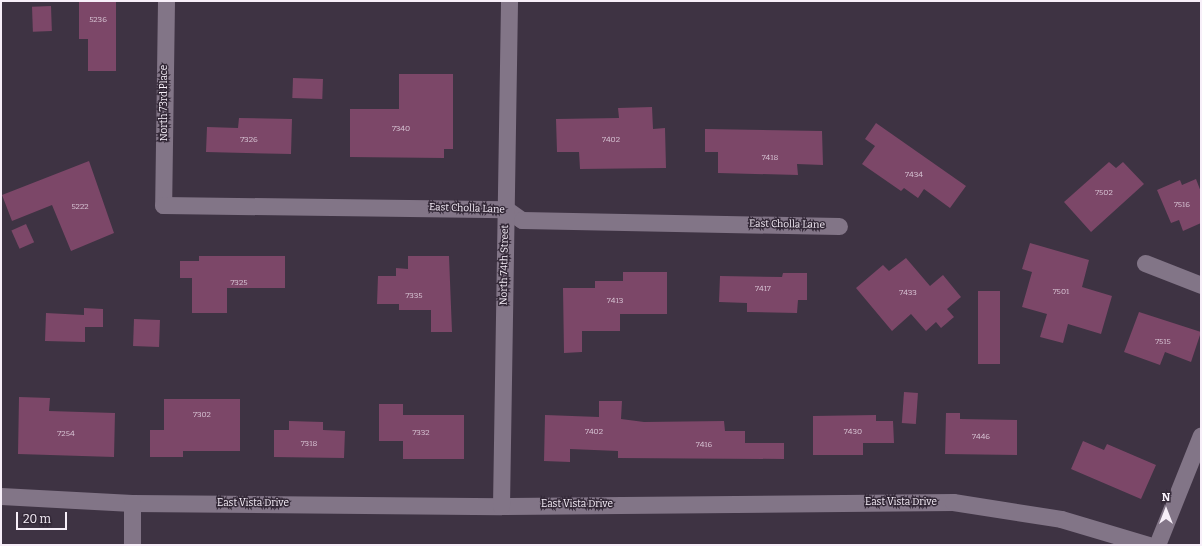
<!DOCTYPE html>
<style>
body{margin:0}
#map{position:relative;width:1202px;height:546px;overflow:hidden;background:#3e3343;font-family:Bitter,serif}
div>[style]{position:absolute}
.building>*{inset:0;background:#7c4768;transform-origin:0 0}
.minor>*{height:17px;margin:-8.5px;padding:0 8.5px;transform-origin:8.5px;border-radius:8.5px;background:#827587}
span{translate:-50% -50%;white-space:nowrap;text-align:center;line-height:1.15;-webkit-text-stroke:3px #342938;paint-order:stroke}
.number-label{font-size:8px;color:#d8c5d5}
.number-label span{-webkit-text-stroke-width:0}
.street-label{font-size:10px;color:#f7eff9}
.frame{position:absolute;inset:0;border:2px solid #f7eff9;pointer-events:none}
.north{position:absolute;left:1146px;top:490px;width:40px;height:40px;-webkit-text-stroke:3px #342938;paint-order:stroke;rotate:0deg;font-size:11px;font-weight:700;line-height:16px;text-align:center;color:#f7eff9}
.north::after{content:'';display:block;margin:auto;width:14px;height:18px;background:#f7eff9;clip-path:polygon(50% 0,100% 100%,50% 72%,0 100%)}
.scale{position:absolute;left:16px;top:512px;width:51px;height:18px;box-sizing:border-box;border:2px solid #f7eff9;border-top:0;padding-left:5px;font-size:12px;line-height:14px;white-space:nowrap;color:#f7eff9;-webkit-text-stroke:3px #342938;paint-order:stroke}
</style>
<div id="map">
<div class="building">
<div style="clip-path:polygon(79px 1px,116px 1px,116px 71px,88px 71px,88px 39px,79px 39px)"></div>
<div style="left:51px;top:6px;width:25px;height:19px;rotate:88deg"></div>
<div style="clip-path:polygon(399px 74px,453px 74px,453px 149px,444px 149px,444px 158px,350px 157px,350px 109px,399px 109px)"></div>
<div style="left:293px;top:78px;width:30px;height:20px;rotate:2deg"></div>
<div style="clip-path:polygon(652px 107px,653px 129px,665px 128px,666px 168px,580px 169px,579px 152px,557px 152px,556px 119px,619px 118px,618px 108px)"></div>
<div style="clip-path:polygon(239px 118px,292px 119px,291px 154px,206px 152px,207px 127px,238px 128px)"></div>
<div style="clip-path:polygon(876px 123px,966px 186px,950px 208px,924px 189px,918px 198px,904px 188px,901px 191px,862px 164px,875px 146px,865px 139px)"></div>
<div style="clip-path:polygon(705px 129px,822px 131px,823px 165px,797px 164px,798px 175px,718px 173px,718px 152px,705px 152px)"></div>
<div style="clip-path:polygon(89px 161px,114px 233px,71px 251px,52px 205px,12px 221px,2px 195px)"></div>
<div style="clip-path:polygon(1109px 162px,1116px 168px,1123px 162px,1144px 184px,1091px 232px,1064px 202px)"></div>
<div style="clip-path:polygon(1196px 179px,1201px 192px,1201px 223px,1183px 231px,1179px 220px,1171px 223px,1157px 190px,1180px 180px,1182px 185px)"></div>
<div style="left:26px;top:224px;width:20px;height:16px;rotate:66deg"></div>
<div style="clip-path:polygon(1030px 243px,1089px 260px,1082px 287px,1112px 296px,1101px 334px,1068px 324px,1063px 343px,1040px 337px,1047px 314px,1022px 307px,1032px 272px,1022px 269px)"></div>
<div style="clip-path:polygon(199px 256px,285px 256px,285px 288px,227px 288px,227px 313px,192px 313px,192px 278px,180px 278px,180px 261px,199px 261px)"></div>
<div style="clip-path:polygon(408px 256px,449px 256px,452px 332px,431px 332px,431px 310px,399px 310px,399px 304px,377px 304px,378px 276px,396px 276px,396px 268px,408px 269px)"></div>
<div style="clip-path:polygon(906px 258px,930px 286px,943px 275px,961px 297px,947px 309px,954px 317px,941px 328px,936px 322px,926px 331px,911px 314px,892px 331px,856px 288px,883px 265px,889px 271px)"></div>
<div style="clip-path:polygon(623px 272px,667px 272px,667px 314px,620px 314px,620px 331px,582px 331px,582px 352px,564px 353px,563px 288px,595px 288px,595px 281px,623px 281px)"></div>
<div style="clip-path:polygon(783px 273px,807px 273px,807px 300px,798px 300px,797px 313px,747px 312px,747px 303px,719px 302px,720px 276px,782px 277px)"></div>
<div style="left:978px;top:291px;width:22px;height:73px"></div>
<div style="clip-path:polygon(84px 308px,103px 309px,103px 327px,85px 327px,85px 342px,45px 341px,46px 313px,84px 315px)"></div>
<div style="clip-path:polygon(1139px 312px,1201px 332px,1191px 362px,1165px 352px,1160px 365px,1124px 352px)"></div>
<div style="left:134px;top:319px;width:26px;height:27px;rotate:2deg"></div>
<div style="left:904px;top:392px;width:14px;height:31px;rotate:4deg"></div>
<div style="clip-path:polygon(19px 397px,50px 398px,49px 411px,115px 413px,114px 457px,18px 454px)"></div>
<div style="clip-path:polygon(164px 399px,240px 399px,240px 451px,183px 451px,183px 457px,150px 457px,150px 430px,164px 430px)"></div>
<div style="clip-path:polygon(599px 401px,622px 401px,621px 419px,644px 422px,724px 421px,725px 431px,745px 431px,745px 443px,784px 443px,784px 459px,618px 458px,618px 451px,570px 449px,570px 462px,544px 461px,545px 415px,599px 417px)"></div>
<div style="clip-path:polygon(379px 404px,403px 404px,403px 415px,464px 415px,464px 459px,403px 459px,403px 441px,379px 441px)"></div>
<div style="clip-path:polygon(946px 413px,960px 413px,960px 419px,1017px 420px,1017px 455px,945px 454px)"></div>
<div style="clip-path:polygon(876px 415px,876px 421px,893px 421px,894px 443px,863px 443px,863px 455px,813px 455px,813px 416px)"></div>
<div style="clip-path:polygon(289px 421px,323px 422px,323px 430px,345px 431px,344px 458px,274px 457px,274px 430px,289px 430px)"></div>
<div style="clip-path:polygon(1083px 441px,1104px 450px,1107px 444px,1156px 465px,1141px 499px,1071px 469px)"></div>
</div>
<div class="minor">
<div style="left:166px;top:1px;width:204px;rotate:90.8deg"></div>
<div style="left:163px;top:205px;width:343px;rotate:0.7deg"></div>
<div style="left:506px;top:209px;width:19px;rotate:35deg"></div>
<div style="left:522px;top:220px;width:317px;rotate:1.1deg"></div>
<div style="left:1145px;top:263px;width:60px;rotate:21.4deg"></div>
<div style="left:1px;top:496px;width:131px;rotate:3.1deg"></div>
<div style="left:132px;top:503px;width:369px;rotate:0.5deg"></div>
<div style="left:501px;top:506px;width:452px;rotate:-0.5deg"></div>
<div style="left:953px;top:502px;width:109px;rotate:8.9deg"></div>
<div style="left:1061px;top:519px;width:91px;rotate:16.6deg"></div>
<div style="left:501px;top:506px;width:505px;rotate:-89.09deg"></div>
<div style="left:132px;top:545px;width:42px;rotate:-90deg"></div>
<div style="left:1157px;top:545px;width:118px;rotate:-68.2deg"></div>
</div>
<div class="number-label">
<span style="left:98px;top:20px">5236</span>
<span style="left:401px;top:129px">7340</span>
<span style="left:249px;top:140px">7326</span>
<span style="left:611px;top:140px">7402</span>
<span style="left:770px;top:158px">7418</span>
<span style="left:914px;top:175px">7434</span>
<span style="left:1104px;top:193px">7502</span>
<span style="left:1182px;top:205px">7516</span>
<span style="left:80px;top:207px">5222</span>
<span style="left:239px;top:283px">7325</span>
<span style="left:763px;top:289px">7417</span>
<span style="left:1061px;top:292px">7501</span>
<span style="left:908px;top:293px">7433</span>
<span style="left:414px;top:296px">7335</span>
<span style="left:615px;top:301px">7413</span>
<span style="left:1163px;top:342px">7515</span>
<span style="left:202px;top:415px">7302</span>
<span style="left:594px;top:432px">7402</span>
<span style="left:853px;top:432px">7430</span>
<span style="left:421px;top:433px">7332</span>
<span style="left:66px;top:434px">7254</span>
<span style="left:981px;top:437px">7446</span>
<span style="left:309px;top:444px">7318</span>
<span style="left:704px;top:445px">7416</span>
</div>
<div class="street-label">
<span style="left:165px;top:103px;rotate:-90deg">North 73rd Place</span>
<span style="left:467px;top:209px;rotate:2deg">East Cholla Lane</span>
<span style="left:787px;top:225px;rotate:1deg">East Cholla Lane</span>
<span style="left:505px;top:265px;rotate:-89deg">North 74th Street</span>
<span style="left:901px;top:503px">East Vista Drive</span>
<span style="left:253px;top:504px">East Vista Drive</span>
<span style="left:577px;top:505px">East Vista Drive</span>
</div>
<div class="frame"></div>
<div class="north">N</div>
<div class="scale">20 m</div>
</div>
